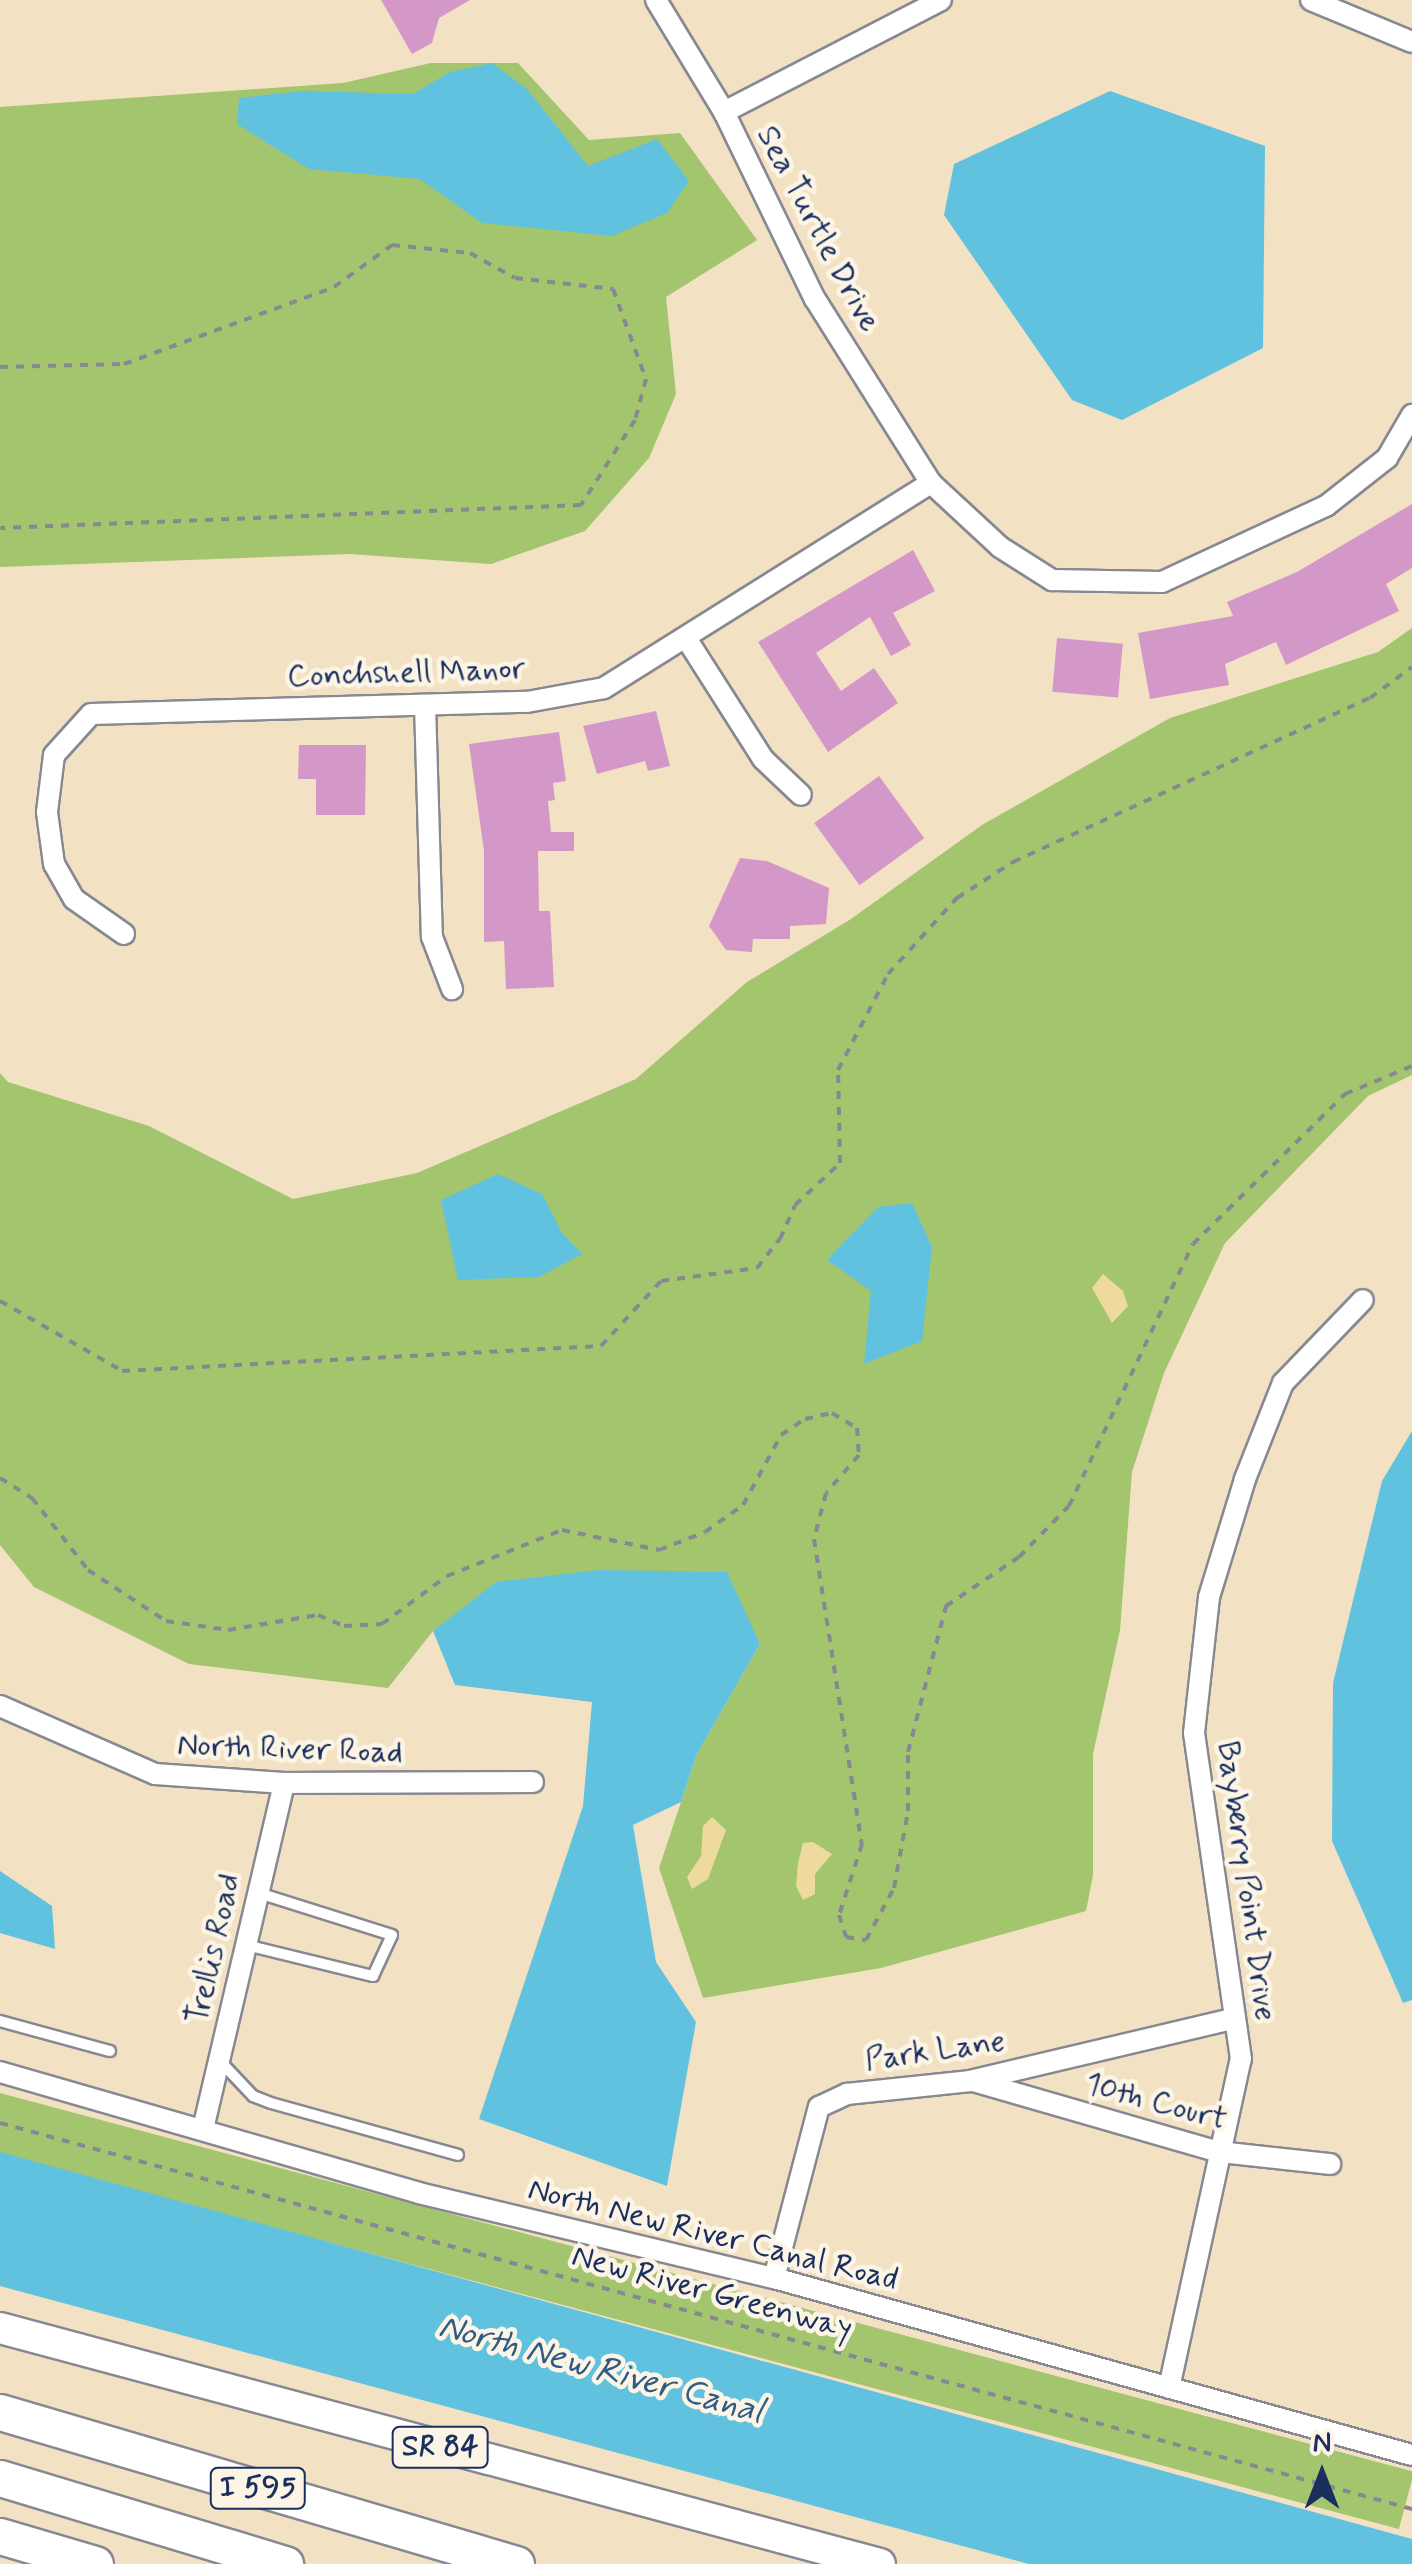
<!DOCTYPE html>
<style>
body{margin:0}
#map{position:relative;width:1412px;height:2564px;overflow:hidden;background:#f3e1c4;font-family:Mynerve,sans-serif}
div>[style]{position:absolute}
.green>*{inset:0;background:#a2c56e;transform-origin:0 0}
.sand>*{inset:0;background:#eeda9e}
.water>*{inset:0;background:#61c2df}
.building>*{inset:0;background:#d398c8;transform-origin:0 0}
.path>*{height:4px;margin-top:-2px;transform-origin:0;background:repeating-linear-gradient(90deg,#878891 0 8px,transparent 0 16px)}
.roads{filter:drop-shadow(2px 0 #878891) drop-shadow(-2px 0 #878891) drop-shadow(0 2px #878891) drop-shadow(0 -2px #878891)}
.service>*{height:10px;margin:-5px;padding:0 5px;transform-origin:5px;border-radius:5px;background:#fff}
.minor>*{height:20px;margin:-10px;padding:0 10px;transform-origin:10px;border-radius:10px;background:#fff}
.primary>*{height:30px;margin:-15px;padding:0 15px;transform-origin:15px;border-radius:15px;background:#fff}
.motorway>*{height:35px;margin:-17.5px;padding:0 17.5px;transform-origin:17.5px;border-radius:17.5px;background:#fff}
span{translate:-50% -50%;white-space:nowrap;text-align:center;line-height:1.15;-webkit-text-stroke:9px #fcf5e5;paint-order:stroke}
.shield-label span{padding:2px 8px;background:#fcf5e5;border:2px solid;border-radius:8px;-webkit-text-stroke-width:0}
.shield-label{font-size:30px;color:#1b2f5e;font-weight:700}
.street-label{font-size:32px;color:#1b2f5e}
.water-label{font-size:35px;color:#305b85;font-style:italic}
.north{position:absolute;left:1272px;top:2424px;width:100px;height:100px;-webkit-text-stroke:8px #fcf5e5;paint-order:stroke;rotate:0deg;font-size:28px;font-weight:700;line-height:40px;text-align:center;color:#1b2f5e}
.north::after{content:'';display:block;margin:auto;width:35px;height:45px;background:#1b2f5e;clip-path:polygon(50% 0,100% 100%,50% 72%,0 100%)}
</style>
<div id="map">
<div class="green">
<div style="clip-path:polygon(431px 63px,518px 63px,589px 140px,680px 133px,757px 240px,666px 297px,676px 394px,649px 458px,585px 531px,491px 564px,350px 554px,0 567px,0 107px,343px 83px)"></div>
<div style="clip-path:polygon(1412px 628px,1412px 1075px,1368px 1096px,1225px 1243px,1164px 1373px,1132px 1472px,1120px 1630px,1093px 1754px,1093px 1875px,1086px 1911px,881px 1968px,703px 1998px,659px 1868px,697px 1754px,760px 1644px,433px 1631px,388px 1688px,189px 1664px,34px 1587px,0 1545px,0 1073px,8px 1082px,149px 1126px,293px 1199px,417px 1173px,636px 1079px,747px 982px,851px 919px,982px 825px,1170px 718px,1378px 652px)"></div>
<div style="left:0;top:2093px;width:1464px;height:59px;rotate:15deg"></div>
</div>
<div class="sand">
<div style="clip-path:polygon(1103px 1274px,1123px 1291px,1128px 1306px,1112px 1323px,1092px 1288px)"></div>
<div style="clip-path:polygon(712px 1817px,726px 1830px,708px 1879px,692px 1889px,687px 1877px,701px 1856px,703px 1826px)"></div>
<div style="clip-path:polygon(813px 1842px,832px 1854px,815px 1874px,815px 1894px,803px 1900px,796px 1886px,798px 1863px,803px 1843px)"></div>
</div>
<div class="water">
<div style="clip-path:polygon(492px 63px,527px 89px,588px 166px,657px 139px,689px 181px,667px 213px,612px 236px,482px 223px,420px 179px,309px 169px,237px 124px,239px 98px,303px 91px,413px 94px,450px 72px)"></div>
<div style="clip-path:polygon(1110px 91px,1265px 146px,1263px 348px,1122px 420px,1072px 400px,944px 215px,954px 164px)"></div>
<div style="clip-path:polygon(498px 1174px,542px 1194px,562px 1233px,582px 1254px,539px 1277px,458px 1280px,441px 1200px)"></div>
<div style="clip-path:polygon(912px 1203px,932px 1247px,922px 1341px,864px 1364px,871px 1291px,827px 1260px,878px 1207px)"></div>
<div style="clip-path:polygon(1412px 1431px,1412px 2000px,1403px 2003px,1332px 1841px,1333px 1683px,1382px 1481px)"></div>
<div style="clip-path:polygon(599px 1570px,727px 1572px,760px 1644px,697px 1754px,681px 1802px,633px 1825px,656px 1962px,696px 2022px,667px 2186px,479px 2119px,583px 1806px,592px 1702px,455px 1685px,433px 1631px,496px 1582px)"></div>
<div style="clip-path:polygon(0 1871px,52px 1906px,55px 1949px,0 1933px)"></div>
<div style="clip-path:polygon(0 2152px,1412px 2539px,1412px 2564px,1029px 2564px,0 2286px)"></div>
</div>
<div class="building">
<div style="clip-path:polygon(381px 0,470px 0,439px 18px,432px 43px,412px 54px)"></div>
<div style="clip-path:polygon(1412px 504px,1412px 568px,1386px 584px,1399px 611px,1286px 665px,1276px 642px,1225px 664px,1229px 685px,1150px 699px,1138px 633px,1233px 616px,1227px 602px,1297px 572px)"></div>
<div style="clip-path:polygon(913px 550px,935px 591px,893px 613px,911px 645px,891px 656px,870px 617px,816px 653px,841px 691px,874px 668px,898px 703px,828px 752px,758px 642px)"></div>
<div style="left:1057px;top:638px;width:66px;height:54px;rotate:5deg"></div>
<div style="clip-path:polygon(656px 711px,670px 766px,648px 771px,645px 761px,597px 774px,583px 726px)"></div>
<div style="clip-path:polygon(559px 732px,566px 781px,553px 783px,555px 800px,548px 801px,551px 832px,574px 832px,574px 851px,538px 851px,539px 911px,550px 911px,554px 987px,506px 989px,504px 941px,484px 942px,484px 851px,469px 744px)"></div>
<div style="clip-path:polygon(299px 745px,366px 745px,365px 815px,316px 815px,316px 779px,298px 779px)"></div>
<div style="left:879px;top:776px;width:77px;height:80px;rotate:54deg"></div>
<div style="clip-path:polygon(740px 858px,767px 861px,829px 888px,826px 924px,790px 926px,790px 939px,753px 939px,752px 952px,726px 950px,709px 926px)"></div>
</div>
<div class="path">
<div style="left:0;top:367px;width:124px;rotate:-1.4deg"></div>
<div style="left:124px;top:364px;width:224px;rotate:-20.1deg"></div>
<div style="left:334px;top:287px;width:72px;rotate:-35.9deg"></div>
<div style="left:392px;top:245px;width:78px;rotate:5.9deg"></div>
<div style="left:470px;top:253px;width:51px;rotate:29.1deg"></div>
<div style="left:515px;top:278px;width:99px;rotate:6.4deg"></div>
<div style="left:613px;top:289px;width:96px;rotate:69.9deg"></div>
<div style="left:646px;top:379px;width:42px;rotate:105deg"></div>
<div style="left:635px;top:420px;width:101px;rotate:122.4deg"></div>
<div style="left:581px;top:505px;width:581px;rotate:177.73deg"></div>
<div style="left:0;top:1301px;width:141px;rotate:29.8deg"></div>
<div style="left:122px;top:1371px;width:480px;rotate:-3deg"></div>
<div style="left:601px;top:1346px;width:88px;rotate:-47.3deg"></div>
<div style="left:661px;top:1281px;width:97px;rotate:-7.7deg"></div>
<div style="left:757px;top:1268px;width:37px;rotate:-52deg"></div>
<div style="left:780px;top:1239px;width:37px;rotate:-66deg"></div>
<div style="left:795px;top:1205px;width:62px;rotate:-43deg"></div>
<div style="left:840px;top:1163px;width:93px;rotate:-91.2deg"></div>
<div style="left:838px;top:1070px;width:108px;rotate:-62.5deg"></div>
<div style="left:888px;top:974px;width:103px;rotate:-47.8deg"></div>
<div style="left:957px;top:898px;width:67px;rotate:-32.7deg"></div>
<div style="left:1013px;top:862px;width:393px;rotate:-24.7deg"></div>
<div style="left:1370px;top:698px;width:52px;rotate:-36.4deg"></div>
<div style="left:0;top:1478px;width:38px;rotate:32deg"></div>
<div style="left:32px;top:1498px;width:91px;rotate:52.1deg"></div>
<div style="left:88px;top:1570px;width:93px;rotate:33.2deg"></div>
<div style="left:166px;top:1621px;width:63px;rotate:8.3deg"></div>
<div style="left:228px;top:1630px;width:91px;rotate:-9.5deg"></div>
<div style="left:318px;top:1615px;width:28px;rotate:23deg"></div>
<div style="left:344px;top:1626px;width:38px;rotate:-3deg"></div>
<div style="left:382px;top:1624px;width:81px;rotate:-36.4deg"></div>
<div style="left:447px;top:1576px;width:124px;rotate:-21.8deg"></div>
<div style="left:562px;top:1530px;width:99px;rotate:11.7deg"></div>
<div style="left:659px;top:1550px;width:49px;rotate:-21.4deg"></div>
<div style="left:705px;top:1532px;width:47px;rotate:-35.4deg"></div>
<div style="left:743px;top:1505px;width:80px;rotate:-61.5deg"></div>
<div style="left:781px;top:1435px;width:29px;rotate:-34deg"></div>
<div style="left:805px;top:1419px;width:28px;rotate:-13deg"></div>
<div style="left:832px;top:1413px;width:29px;rotate:31deg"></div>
<div style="left:857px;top:1428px;width:27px;rotate:86deg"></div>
<div style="left:859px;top:1455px;width:50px;rotate:131deg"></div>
<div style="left:826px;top:1493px;width:48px;rotate:104.6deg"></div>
<div style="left:814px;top:1539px;width:309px;rotate:81.1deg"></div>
<div style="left:862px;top:1844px;width:75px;rotate:107.9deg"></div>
<div style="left:839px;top:1915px;width:23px;rotate:72deg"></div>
<div style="left:846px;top:1937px;width:20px;rotate:9deg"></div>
<div style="left:866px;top:1940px;width:59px;rotate:-61.7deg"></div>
<div style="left:894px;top:1888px;width:78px;rotate:-79.7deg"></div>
<div style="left:908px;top:1811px;width:59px;rotate:-90deg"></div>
<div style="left:908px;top:1752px;width:151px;rotate:-75.4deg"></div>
<div style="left:946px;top:1606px;width:88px;rotate:-33.9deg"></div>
<div style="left:1019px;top:1557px;width:71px;rotate:-45.6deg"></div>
<div style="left:1069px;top:1506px;width:290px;rotate:-64.7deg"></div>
<div style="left:1193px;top:1244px;width:214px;rotate:-44.6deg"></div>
<div style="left:1345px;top:1094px;width:73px;rotate:-22.7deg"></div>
<div style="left:0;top:2123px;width:1464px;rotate:15.29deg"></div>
</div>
<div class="roads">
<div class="service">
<div style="left:246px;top:1945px;width:131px;rotate:13.7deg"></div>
<div style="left:373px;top:1976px;width:45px;rotate:-65.1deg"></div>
<div style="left:392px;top:1935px;width:139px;rotate:-162.5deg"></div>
<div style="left:0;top:2021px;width:114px;rotate:15.3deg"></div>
<div style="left:220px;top:2061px;width:48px;rotate:46.7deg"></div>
<div style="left:253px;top:2096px;width:19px;rotate:21deg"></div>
<div style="left:271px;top:2103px;width:194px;rotate:15.5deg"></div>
</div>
<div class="minor">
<div style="left:656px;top:0;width:131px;rotate:58.7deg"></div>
<div style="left:724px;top:112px;width:208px;rotate:64.1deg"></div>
<div style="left:815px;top:299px;width:218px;rotate:57.8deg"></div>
<div style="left:931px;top:483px;width:94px;rotate:42.8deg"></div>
<div style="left:1000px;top:547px;width:62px;rotate:32.4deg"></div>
<div style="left:1052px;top:580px;width:110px;rotate:1deg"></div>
<div style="left:1162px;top:582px;width:181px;rotate:-24.9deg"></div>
<div style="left:1326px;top:506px;width:78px;rotate:-38.2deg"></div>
<div style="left:1387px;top:458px;width:50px;rotate:-59.8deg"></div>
<div style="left:1311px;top:0;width:109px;rotate:22.6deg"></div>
<div style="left:724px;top:112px;width:244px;rotate:-27.3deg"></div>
<div style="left:686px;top:638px;width:143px;rotate:57.5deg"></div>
<div style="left:763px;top:759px;width:52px;rotate:43.5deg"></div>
<div style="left:425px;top:705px;width:232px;rotate:88.3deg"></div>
<div style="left:432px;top:937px;width:56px;rotate:69deg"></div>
<div style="left:124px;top:934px;width:61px;rotate:-145deg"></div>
<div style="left:74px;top:899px;width:40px;rotate:-119.7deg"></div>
<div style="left:54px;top:864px;width:52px;rotate:-97.7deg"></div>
<div style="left:47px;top:812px;width:57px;rotate:-83deg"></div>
<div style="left:54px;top:755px;width:55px;rotate:-47.9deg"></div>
<div style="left:91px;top:714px;width:436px;rotate:-1.6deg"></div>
<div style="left:527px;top:702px;width:78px;rotate:-10.3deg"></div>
<div style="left:604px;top:688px;width:386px;rotate:-32.1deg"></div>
<div style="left:0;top:1706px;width:169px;rotate:23.7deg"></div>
<div style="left:155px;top:1774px;width:129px;rotate:4deg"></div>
<div style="left:284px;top:1783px;width:249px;rotate:-0.2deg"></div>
<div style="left:0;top:2072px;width:436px;rotate:16.1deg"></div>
<div style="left:419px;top:2193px;width:365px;rotate:13.5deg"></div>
<div style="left:774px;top:2278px;width:662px;rotate:15.51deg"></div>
<div style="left:973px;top:2081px;width:256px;rotate:16.1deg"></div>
<div style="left:1219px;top:2152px;width:112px;rotate:6.2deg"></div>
<div style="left:203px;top:2129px;width:355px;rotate:-76.8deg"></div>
<div style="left:774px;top:2278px;width:177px;rotate:-75.3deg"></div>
<div style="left:819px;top:2107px;width:31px;rotate:-25deg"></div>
<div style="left:847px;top:2094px;width:124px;rotate:-6deg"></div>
<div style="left:970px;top:2081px;width:270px;rotate:-13.3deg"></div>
<div style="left:1169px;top:2388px;width:337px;rotate:-77.7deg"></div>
<div style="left:1241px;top:2059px;width:329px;rotate:-98.2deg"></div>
<div style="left:1194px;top:1733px;width:137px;rotate:-83.7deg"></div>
<div style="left:1209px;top:1597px;width:123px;rotate:-73deg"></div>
<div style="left:1245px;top:1479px;width:103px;rotate:-68.4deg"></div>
<div style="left:1283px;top:1383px;width:115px;rotate:-46.1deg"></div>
</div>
<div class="primary">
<div style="left:0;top:2328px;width:911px;rotate:15.01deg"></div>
</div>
<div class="motorway">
<div style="left:0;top:2412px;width:538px;rotate:16.41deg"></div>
<div style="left:0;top:2478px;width:298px;rotate:16.8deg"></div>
<div style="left:0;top:2536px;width:99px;rotate:16.4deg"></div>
</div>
</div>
<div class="shield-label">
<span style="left:440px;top:2447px">SR 84</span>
<span style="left:258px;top:2488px">I 595</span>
</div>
<div class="street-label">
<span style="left:818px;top:229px;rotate:62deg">Sea Turtle Drive</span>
<span style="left:406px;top:673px;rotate:-2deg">Conchshell Manor</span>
<span style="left:290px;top:1749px;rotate:2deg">North River Road</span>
<span style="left:1246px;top:1881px;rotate:82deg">Bayberry Point Drive</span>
<span style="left:214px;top:1949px;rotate:-77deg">Trellis Road</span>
<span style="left:935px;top:2051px;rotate:-8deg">Park Lane</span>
<span style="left:1156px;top:2102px;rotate:15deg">10th Court</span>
<span style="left:713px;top:2235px;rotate:14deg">North New River Canal Road</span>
<span style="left:712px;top:2293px;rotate:15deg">New River Greenway</span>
</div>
<div class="water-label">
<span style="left:601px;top:2369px;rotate:15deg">North New River Canal</span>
</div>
<div class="north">N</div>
</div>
